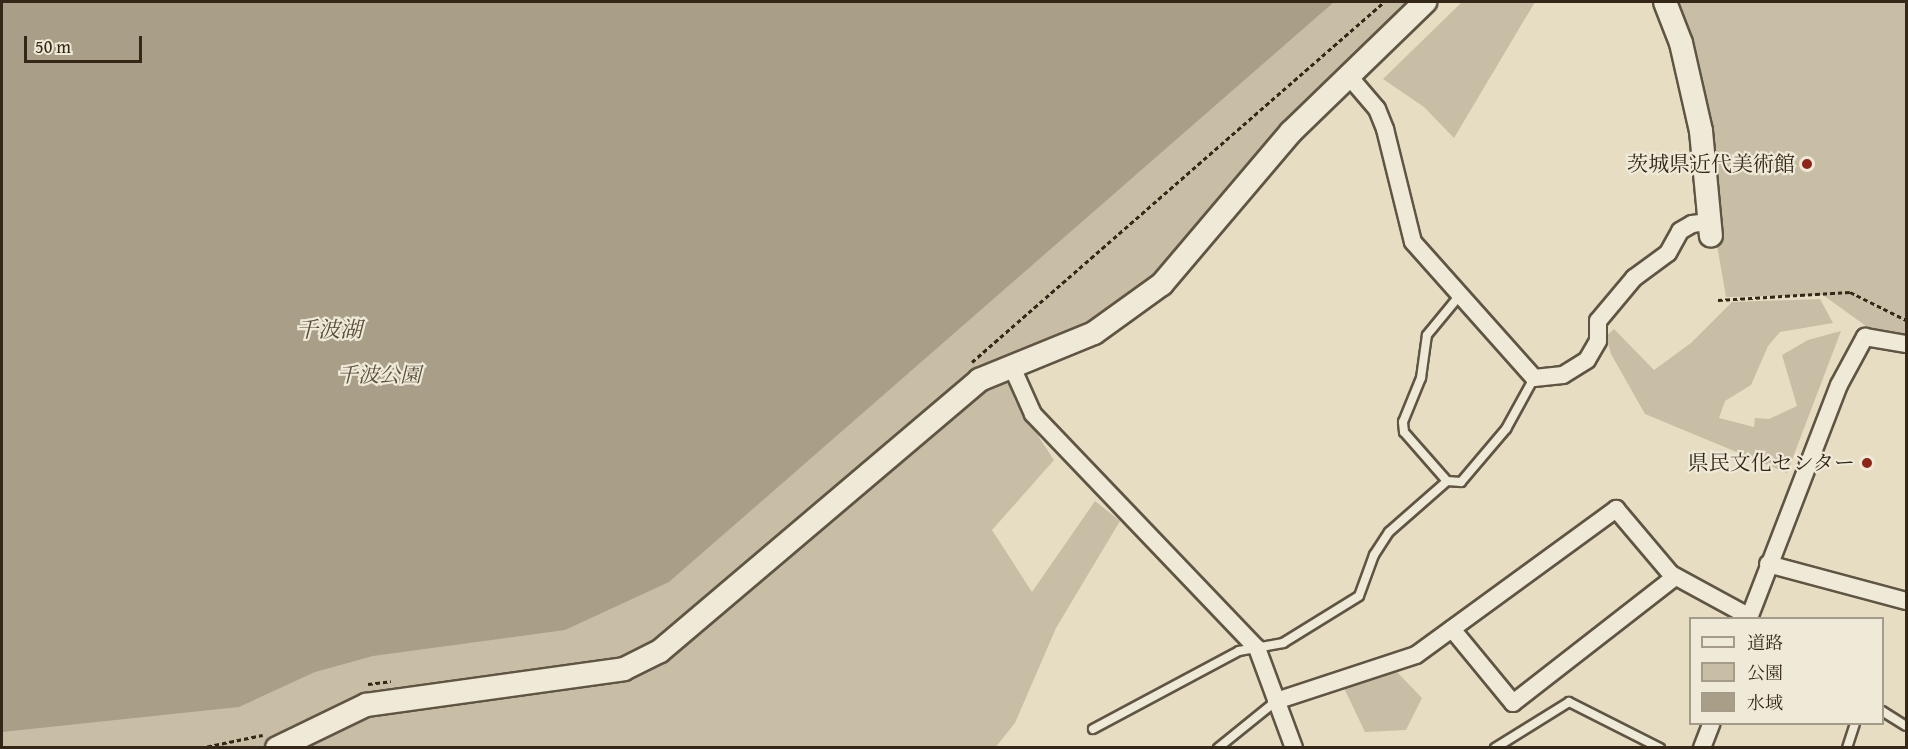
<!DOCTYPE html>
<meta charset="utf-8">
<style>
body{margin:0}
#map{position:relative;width:1908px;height:749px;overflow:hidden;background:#e6ddc3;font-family:"Gentium Book Plus","Noto Serif JP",serif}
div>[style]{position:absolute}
.green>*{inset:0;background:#c8bea6}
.water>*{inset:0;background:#a99f89}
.path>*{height:3px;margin-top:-1.5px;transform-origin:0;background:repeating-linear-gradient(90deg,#342718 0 4.5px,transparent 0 7.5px)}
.roads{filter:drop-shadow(2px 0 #605443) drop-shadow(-2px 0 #605443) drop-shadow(0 2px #605443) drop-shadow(0 -2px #605443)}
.lane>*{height:8px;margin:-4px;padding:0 4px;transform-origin:4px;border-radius:4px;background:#efe9d8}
.street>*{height:16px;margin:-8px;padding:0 8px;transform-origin:8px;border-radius:8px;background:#efe9d8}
.secondary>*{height:22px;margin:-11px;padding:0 11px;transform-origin:11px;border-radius:11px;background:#efe9d8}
.dots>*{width:16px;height:16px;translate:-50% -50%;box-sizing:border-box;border:3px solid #efe9d8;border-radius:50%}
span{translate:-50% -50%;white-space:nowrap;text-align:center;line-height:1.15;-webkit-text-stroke:4.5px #efe9d8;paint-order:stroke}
.poi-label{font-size:21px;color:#342718}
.right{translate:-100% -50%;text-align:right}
.park-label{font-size:21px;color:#594d3c;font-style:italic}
.water-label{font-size:22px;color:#574b3a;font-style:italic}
.frame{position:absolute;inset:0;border:3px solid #342718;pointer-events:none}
.legend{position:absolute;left:1689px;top:617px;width:195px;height:108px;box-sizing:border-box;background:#efe9d8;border:2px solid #a49b8b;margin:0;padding:8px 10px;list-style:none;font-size:18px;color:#342718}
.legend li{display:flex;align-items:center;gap:12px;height:30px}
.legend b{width:30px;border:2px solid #a49b8b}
.scale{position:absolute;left:24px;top:36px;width:118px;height:27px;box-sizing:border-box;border:3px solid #342718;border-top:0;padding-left:8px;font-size:18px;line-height:21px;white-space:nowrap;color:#342718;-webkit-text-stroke:4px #efe9d8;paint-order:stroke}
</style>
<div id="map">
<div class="green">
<div style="clip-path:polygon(2px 2px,1411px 2px,1295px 110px,1152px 279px,1086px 327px,1002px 363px,1015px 401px,1054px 460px,992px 530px,1032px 592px,1095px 501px,1120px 521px,1056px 628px,1015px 723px,995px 748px,2px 747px)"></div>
<div style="clip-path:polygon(1462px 2px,1535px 2px,1454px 138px,1424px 107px,1383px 79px)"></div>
<div style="clip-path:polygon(1675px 2px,1906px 2px,1906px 337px,1866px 326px,1823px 295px,1726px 297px)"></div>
<div style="clip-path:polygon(1820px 299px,1833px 323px,1780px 332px,1768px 346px,1751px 385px,1725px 401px,1719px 418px,1754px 427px,1755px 418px,1769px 419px,1797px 406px,1782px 355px,1808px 340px,1841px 331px,1787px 473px,1645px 414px,1611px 354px,1606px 336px,1614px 329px,1654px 370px,1691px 343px,1732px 302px)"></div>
<div style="clip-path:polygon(1394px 669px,1422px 698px,1406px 730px,1365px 732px,1343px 686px)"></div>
</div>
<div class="water">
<div style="clip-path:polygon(2px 2px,1334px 2px,669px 582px,565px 630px,373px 656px,315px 672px,239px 707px,2px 732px)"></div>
</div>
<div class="path">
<div style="left:1718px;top:300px;width:132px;rotate:-3.5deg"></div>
<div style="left:1850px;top:292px;width:63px;rotate:26.6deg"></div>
<div style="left:972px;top:362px;width:547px;rotate:-41.15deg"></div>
<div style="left:368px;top:684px;width:23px;rotate:-7deg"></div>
<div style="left:200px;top:748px;width:64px;rotate:-11.7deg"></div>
</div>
<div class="roads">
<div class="lane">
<div style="left:1447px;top:481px;width:65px;rotate:-131.3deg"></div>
<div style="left:1404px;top:432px;width:10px;rotate:-96deg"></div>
<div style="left:1403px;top:422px;width:48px;rotate:-67.8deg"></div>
<div style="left:1421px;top:378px;width:43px;rotate:-82.1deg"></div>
<div style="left:1427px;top:335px;width:52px;rotate:-50.5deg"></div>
<div style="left:1882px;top:711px;width:28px;rotate:32deg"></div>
<div style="left:1093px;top:729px;width:166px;rotate:-28.1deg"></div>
<div style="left:1239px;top:651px;width:45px;rotate:-10.3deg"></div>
<div style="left:1283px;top:643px;width:89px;rotate:-31.7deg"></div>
<div style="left:1359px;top:596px;width:44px;rotate:-69.9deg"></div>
<div style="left:1374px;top:555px;width:27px;rotate:-57deg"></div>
<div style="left:1389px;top:532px;width:77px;rotate:-41.3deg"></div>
<div style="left:1447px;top:481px;width:14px;rotate:4deg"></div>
<div style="left:1461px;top:482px;width:70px;rotate:-49.7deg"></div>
<div style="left:1506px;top:429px;width:58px;rotate:-61.2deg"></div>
<div style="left:1218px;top:748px;width:75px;rotate:-39deg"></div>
<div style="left:1495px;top:748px;width:87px;rotate:-31.9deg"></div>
<div style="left:1569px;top:702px;width:102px;rotate:26.8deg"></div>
<div style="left:1847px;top:748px;width:25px;rotate:-72deg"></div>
</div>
<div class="street">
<div style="left:1347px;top:74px;width:46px;rotate:49.4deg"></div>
<div style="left:1377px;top:109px;width:22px;rotate:68deg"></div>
<div style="left:1385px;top:129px;width:116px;rotate:76.1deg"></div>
<div style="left:1413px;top:242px;width:182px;rotate:48.3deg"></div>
<div style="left:1534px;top:378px;width:29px;rotate:-6deg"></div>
<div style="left:1563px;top:375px;width:28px;rotate:-32deg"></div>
<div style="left:1587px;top:360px;width:22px;rotate:-60deg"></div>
<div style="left:1598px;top:341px;width:20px;rotate:-90deg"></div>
<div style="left:1598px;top:321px;width:56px;rotate:-50.1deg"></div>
<div style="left:1634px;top:278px;width:42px;rotate:-36.3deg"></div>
<div style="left:1668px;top:253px;width:25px;rotate:-61deg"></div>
<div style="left:1680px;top:231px;width:14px;rotate:-30deg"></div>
<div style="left:1692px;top:224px;width:17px;rotate:-7deg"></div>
<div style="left:1012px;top:367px;width:51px;rotate:65.9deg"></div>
<div style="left:1033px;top:414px;width:324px;rotate:46.3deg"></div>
<div style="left:1257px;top:648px;width:107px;rotate:69.7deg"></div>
<div style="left:1768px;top:564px;width:143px;rotate:15deg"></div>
<div style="left:1749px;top:618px;width:250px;rotate:-68.9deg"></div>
<div style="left:1839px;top:385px;width:55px;rotate:-61.6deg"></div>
<div style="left:1865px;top:337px;width:42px;rotate:9.7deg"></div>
<div style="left:1452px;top:629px;width:96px;rotate:50.5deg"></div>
<div style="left:1513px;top:703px;width:205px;rotate:-37.9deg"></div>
<div style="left:1276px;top:701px;width:147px;rotate:-18.2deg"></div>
<div style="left:1416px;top:655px;width:248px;rotate:-36.1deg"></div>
<div style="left:1616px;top:509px;width:85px;rotate:49.8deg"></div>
<div style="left:1671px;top:574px;width:90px;rotate:28.6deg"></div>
<div style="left:1702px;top:748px;width:26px;rotate:-69deg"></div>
</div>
<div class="secondary">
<div style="left:1665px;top:2px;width:44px;rotate:68.7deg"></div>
<div style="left:1681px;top:43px;width:90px;rotate:77.2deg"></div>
<div style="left:1701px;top:131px;width:105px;rotate:84.6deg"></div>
<div style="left:277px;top:748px;width:99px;rotate:-25.8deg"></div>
<div style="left:366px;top:705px;width:260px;rotate:-7.9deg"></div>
<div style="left:624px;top:669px;width:40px;rotate:-26.6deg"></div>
<div style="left:660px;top:651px;width:419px;rotate:-40.3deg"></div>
<div style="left:979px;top:380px;width:124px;rotate:-22.2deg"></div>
<div style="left:1094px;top:333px;width:84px;rotate:-35.8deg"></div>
<div style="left:1162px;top:284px;width:199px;rotate:-49.7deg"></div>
<div style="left:1291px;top:132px;width:187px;rotate:-44.1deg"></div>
</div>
</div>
<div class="dots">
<div style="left:1807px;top:164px;background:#8f2418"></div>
<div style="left:1867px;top:463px;background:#8f2418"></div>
</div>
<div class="poi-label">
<span class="right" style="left:1795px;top:164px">茨城県近代美術館</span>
<span class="right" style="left:1855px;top:463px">県民文化センター</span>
</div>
<div class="park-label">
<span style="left:379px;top:375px">千波公園</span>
</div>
<div class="water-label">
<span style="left:329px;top:330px">千波湖</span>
</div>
<div class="frame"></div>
<ul class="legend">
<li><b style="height:8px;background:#efe9d8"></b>道路</li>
<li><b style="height:16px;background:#c8bea6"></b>公園</li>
<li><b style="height:16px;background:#a99f89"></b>水域</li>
</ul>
<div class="scale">50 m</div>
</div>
